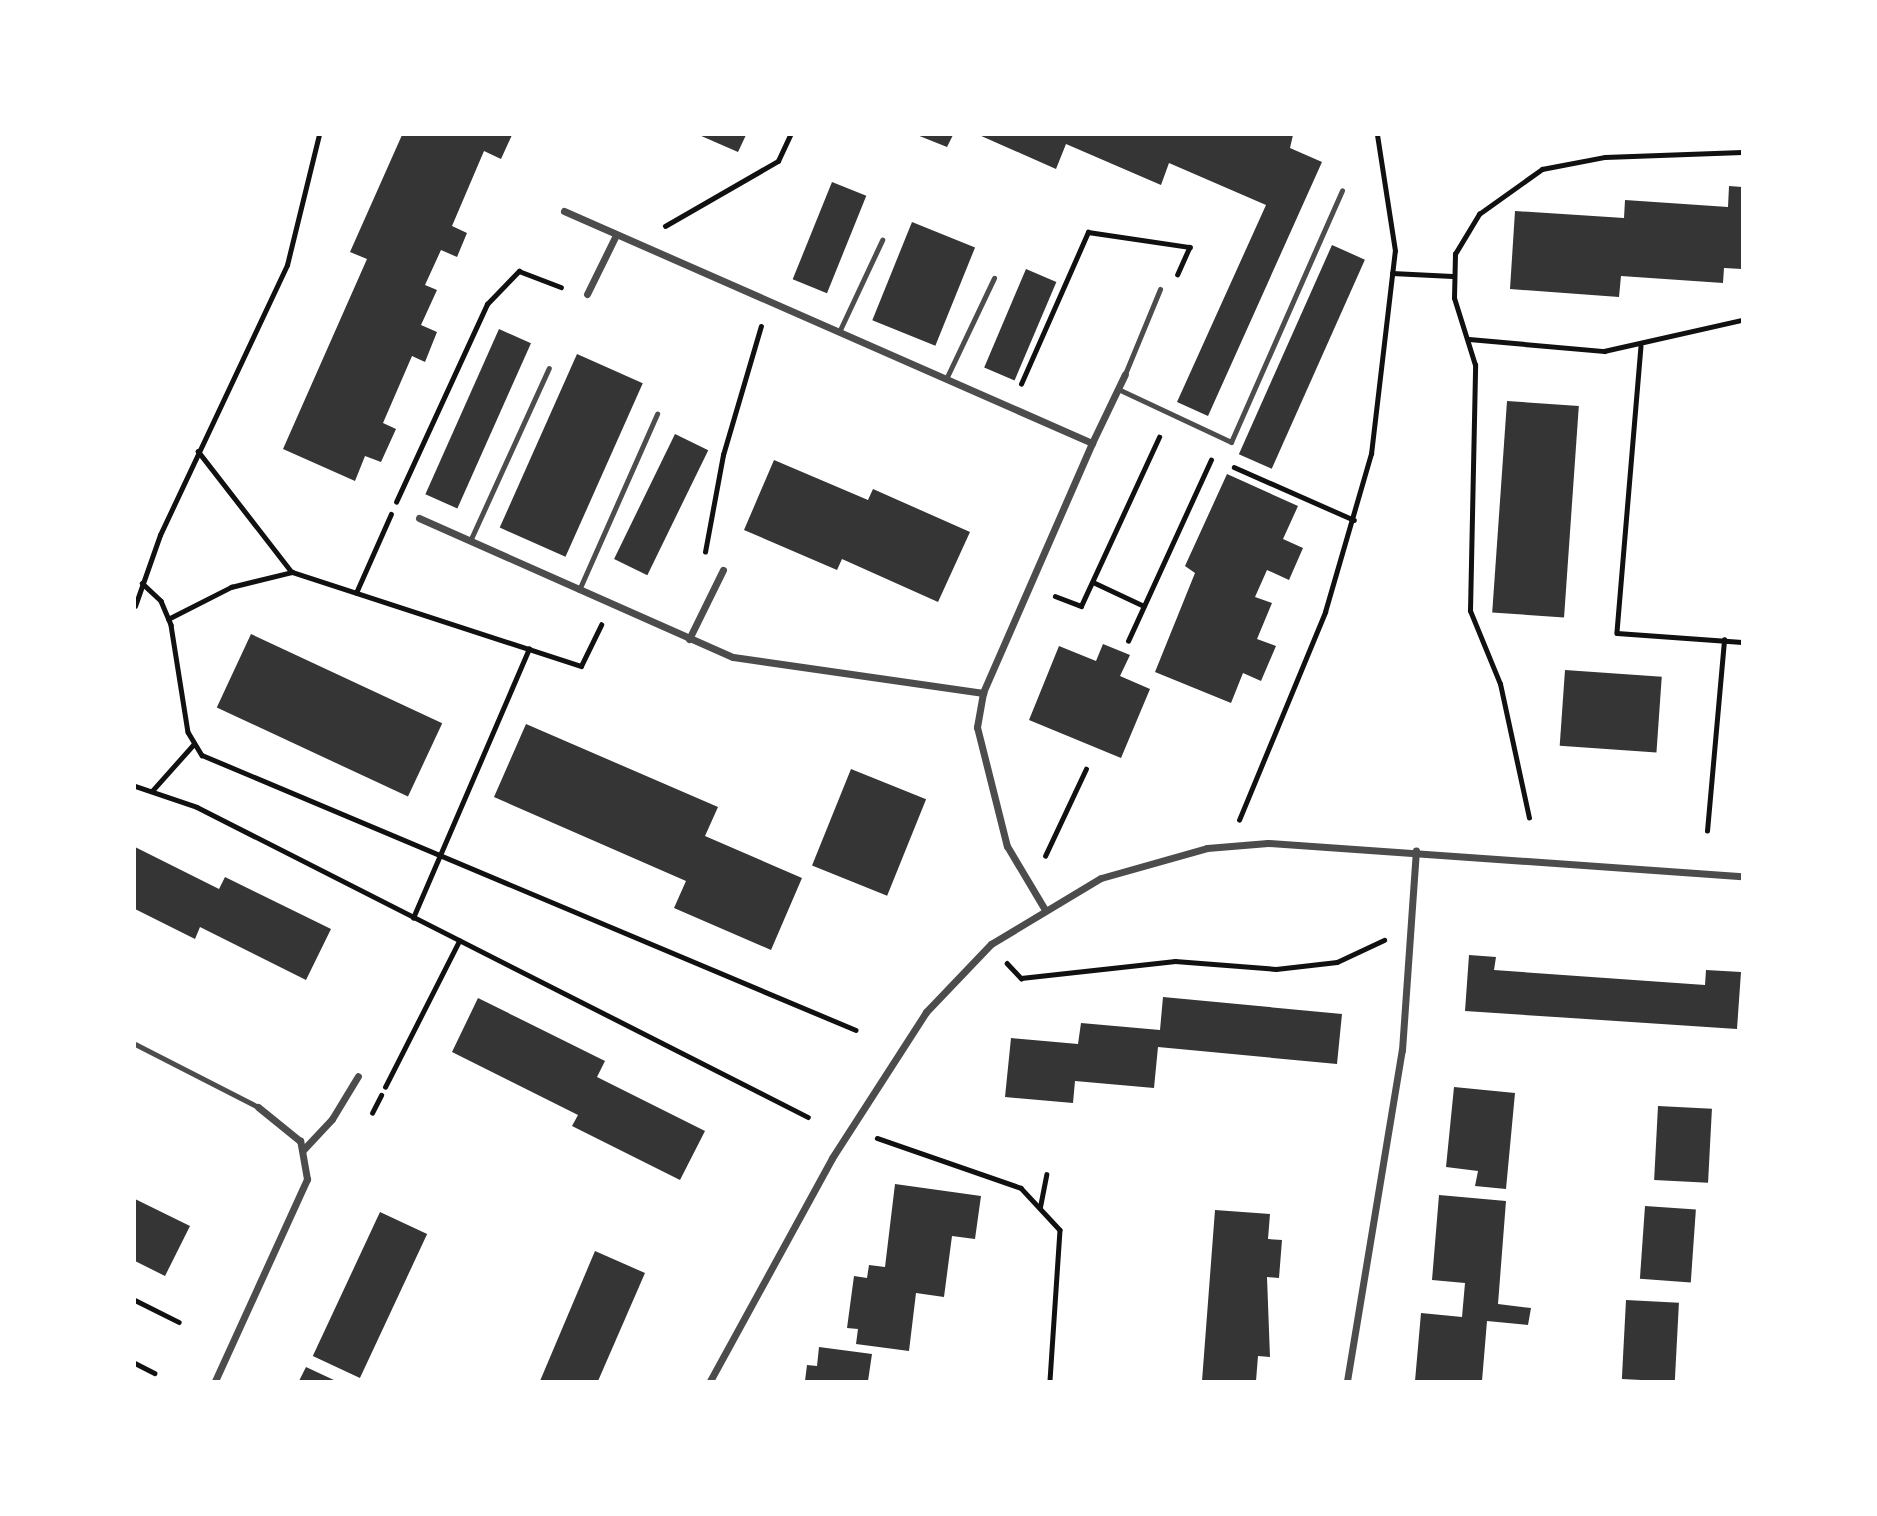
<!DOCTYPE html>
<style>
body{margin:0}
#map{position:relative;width:1877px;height:1516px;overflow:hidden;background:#fff;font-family:"Roboto Condensed",sans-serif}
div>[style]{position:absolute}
.building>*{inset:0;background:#353535;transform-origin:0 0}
.path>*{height:4.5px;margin:-2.25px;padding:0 2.25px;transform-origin:2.25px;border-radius:2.25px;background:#111}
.service>*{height:5px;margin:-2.5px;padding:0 2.5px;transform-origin:2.5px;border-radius:2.5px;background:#4c4c4c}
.minor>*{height:7px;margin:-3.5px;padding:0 3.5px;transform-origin:3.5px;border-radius:3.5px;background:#4c4c4c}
span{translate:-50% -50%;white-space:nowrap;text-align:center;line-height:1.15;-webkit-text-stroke:5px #fff;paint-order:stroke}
.frame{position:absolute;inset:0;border:136px solid #fff;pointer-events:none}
</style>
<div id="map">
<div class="building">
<div style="clip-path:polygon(402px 135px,512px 135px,501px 159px,484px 151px,452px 226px,467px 233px,457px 257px,441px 250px,425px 285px,437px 290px,421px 325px,437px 332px,425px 362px,412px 356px,383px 423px,396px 429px,381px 462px,365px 456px,355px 481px,283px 449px,367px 259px,350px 252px)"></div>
<div style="clip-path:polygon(699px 135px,746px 135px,738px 152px)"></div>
<div style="clip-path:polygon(917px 135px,953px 135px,947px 147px)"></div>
<div style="clip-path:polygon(979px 135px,1293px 135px,1290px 148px,1322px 162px,1208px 416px,1177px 402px,1266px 205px,1169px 163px,1161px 185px,1066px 144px,1056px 169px)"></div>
<div style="left:832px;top:182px;width:37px;height:105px;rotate:22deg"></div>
<div style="clip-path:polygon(1729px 186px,1742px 187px,1742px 269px,1724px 268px,1723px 283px,1621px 276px,1619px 297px,1510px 289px,1515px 211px,1624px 218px,1625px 200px,1728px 207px)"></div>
<div style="left:912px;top:222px;width:68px;height:106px;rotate:22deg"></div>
<div style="left:1332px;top:245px;width:36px;height:229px;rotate:24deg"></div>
<div style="left:1026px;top:269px;width:33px;height:107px;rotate:23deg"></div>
<div style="left:499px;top:329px;width:35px;height:181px;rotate:24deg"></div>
<div style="left:577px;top:354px;width:72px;height:190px;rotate:24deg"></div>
<div style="left:1507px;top:401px;width:72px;height:212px;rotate:4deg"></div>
<div style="left:675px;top:434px;width:37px;height:139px;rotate:26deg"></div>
<div style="clip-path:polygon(774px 460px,868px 500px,873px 489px,970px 532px,938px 602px,842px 559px,837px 570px,744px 530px)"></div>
<div style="clip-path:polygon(1227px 474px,1298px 506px,1283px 539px,1303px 548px,1289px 580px,1267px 570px,1255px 597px,1272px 603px,1257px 639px,1276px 646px,1261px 681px,1243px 673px,1231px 703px,1155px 672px,1195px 573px,1185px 566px)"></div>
<div style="left:251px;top:634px;width:211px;height:81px;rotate:25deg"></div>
<div style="clip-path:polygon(1103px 644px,1130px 655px,1120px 676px,1150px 689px,1121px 758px,1029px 720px,1059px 646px,1096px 661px)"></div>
<div style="left:1565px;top:670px;width:97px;height:76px;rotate:4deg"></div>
<div style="clip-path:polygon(526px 724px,718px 807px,705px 836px,802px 878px,771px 950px,674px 908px,686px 881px,494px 797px)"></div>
<div style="left:851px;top:769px;width:81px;height:104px;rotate:22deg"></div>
<div style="clip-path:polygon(135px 847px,219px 889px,225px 877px,331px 929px,306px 980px,200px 927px,195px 939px,135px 909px)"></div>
<div style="clip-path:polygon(1469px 955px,1496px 957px,1494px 970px,1705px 985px,1706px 970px,1741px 972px,1737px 1029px,1465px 1011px)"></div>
<div style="clip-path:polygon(1163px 997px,1342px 1014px,1337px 1064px,1158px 1047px,1154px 1088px,1075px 1081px,1073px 1103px,1005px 1097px,1011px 1038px,1078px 1044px,1081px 1023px,1160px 1030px)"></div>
<div style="clip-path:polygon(478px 998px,605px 1061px,597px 1077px,705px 1131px,680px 1180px,572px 1126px,578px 1115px,452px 1052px)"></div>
<div style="clip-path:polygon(1454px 1087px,1515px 1093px,1506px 1189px,1475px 1186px,1478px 1171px,1446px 1167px)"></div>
<div style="left:1658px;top:1106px;width:54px;height:74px;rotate:3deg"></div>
<div style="clip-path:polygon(895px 1184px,981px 1196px,975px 1239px,952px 1236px,944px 1297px,916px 1293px,909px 1351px,856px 1344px,858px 1329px,847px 1328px,854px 1276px,867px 1278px,869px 1265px,885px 1267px)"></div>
<div style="clip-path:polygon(1439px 1195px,1506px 1201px,1498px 1304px,1531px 1308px,1528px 1325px,1487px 1321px,1482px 1381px,1415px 1381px,1421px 1313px,1462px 1317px,1465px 1283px,1432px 1280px)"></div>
<div style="clip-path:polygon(135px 1199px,190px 1226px,165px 1276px,135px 1261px)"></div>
<div style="left:1645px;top:1206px;width:51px;height:73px;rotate:4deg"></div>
<div style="clip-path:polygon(1215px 1210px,1270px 1214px,1268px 1239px,1282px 1240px,1279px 1278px,1267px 1277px,1270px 1357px,1258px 1356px,1256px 1381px,1202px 1381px)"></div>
<div style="left:380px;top:1212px;width:52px;height:159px;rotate:25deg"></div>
<div style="clip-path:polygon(595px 1251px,645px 1273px,598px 1381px,540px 1381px)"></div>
<div style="left:1626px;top:1300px;width:53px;height:79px;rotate:3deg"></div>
<div style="clip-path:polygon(819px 1347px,872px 1354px,868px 1381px,805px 1381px,807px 1365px,817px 1366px)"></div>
<div style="clip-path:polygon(306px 1367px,336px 1381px,299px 1381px)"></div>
</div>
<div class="path">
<div style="left:665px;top:226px;width:130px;rotate:-29.9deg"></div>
<div style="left:778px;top:161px;width:29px;rotate:-65deg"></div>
<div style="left:1392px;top:273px;width:60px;rotate:2.9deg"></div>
<div style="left:1469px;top:339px;width:136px;rotate:5.1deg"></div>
<div style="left:1604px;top:351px;width:141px;rotate:-12.7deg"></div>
<div style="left:1641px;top:346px;width:288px;rotate:94.8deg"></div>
<div style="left:1617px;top:633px;width:125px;rotate:4.1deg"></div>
<div style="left:1021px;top:384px;width:166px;rotate:-66.2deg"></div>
<div style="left:1088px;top:232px;width:103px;rotate:8.4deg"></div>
<div style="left:1190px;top:247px;width:30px;rotate:114deg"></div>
<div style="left:198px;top:451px;width:153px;rotate:52.2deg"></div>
<div style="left:292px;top:572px;width:304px;rotate:18deg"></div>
<div style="left:581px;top:666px;width:46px;rotate:-64deg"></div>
<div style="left:1234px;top:467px;width:131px;rotate:23.8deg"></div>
<div style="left:396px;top:502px;width:218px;rotate:-65.3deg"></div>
<div style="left:487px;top:304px;width:46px;rotate:-45.9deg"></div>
<div style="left:519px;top:271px;width:45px;rotate:20.9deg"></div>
<div style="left:705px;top:552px;width:99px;rotate:-79.5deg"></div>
<div style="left:723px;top:455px;width:134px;rotate:-73.6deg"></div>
<div style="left:1093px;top:582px;width:56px;rotate:25.2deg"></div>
<div style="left:142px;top:583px;width:26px;rotate:43deg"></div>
<div style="left:161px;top:601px;width:26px;rotate:67deg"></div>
<div style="left:171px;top:625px;width:108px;rotate:81deg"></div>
<div style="left:188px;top:732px;width:27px;rotate:59deg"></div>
<div style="left:202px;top:755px;width:709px;rotate:22.81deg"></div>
<div style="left:356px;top:593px;width:86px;rotate:-66.1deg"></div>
<div style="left:1055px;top:596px;width:28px;rotate:21deg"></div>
<div style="left:1081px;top:606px;width:186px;rotate:-65.2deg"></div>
<div style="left:135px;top:606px;width:75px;rotate:-70.6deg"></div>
<div style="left:160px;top:535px;width:298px;rotate:-64.8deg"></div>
<div style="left:287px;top:265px;width:134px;rotate:-76.2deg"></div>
<div style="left:168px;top:619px;width:71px;rotate:-26.9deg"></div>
<div style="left:231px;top:587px;width:63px;rotate:-13.8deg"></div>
<div style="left:1128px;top:641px;width:199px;rotate:-65.4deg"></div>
<div style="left:135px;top:786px;width:65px;rotate:18.7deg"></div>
<div style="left:197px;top:807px;width:685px;rotate:26.9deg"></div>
<div style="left:152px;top:791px;width:62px;rotate:-48.3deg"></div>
<div style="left:1529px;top:818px;width:137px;rotate:-102.2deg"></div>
<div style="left:1500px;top:684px;width:79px;rotate:-112.3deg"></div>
<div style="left:1470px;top:611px;width:246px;rotate:-88.8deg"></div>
<div style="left:1475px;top:365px;width:70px;rotate:-107.4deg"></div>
<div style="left:1454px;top:298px;width:44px;rotate:-88.7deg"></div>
<div style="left:1455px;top:254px;width:47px;rotate:-59deg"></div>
<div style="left:1479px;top:214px;width:77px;rotate:-35.5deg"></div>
<div style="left:1542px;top:169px;width:64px;rotate:-10.8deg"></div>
<div style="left:1605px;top:157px;width:137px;rotate:-2.1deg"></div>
<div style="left:1239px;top:820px;width:225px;rotate:-67.5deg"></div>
<div style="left:1325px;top:612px;width:165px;rotate:-73.8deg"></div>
<div style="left:1371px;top:454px;width:204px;rotate:-83.3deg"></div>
<div style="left:1395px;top:251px;width:117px;rotate:-98.8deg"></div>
<div style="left:1707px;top:831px;width:192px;rotate:-84.9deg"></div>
<div style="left:1045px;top:856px;width:96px;rotate:-64.8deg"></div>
<div style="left:413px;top:918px;width:293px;rotate:-66.7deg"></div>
<div style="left:1007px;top:963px;width:21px;rotate:47deg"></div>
<div style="left:1021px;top:978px;width:155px;rotate:-6.3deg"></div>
<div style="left:1175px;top:961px;width:101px;rotate:4.5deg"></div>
<div style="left:1276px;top:969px;width:61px;rotate:-6.5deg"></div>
<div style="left:1337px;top:962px;width:52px;rotate:-25.1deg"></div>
<div style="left:385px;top:1087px;width:164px;rotate:-63.1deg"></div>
<div style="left:372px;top:1113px;width:20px;rotate:-63deg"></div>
<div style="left:877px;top:1138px;width:152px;rotate:19.1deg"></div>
<div style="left:1021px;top:1188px;width:57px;rotate:47.1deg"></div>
<div style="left:1060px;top:1230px;width:151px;rotate:93.8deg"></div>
<div style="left:1040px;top:1207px;width:33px;rotate:-79deg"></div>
<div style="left:135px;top:1300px;width:49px;rotate:26.6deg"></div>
<div style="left:135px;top:1363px;width:22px;rotate:27deg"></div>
</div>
<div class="service">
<div style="left:839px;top:332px;width:102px;rotate:-64.9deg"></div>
<div style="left:1125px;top:374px;width:92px;rotate:-67.6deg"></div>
<div style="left:946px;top:379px;width:112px;rotate:-64.6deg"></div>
<div style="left:1118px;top:389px;width:125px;rotate:25.1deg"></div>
<div style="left:1231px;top:442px;width:275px;rotate:-66.2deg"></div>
<div style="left:470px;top:541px;width:190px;rotate:-65.5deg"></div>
<div style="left:579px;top:590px;width:193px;rotate:-66.1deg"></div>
<div style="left:135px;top:1044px;width:138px;rotate:27.1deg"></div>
</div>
<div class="minor">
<div style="left:564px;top:211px;width:577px;rotate:23.72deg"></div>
<div style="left:1092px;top:443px;width:273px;rotate:113.6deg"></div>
<div style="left:983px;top:693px;width:35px;rotate:100deg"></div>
<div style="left:977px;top:727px;width:123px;rotate:75.9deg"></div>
<div style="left:1007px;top:846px;width:72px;rotate:59.2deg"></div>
<div style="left:587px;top:294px;width:64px;rotate:-63.8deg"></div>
<div style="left:1092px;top:443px;width:76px;rotate:-64.4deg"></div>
<div style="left:419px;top:518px;width:343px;rotate:23.9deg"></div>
<div style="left:733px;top:657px;width:253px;rotate:8.2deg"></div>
<div style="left:689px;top:639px;width:77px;rotate:-63.8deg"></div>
<div style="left:303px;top:1150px;width:42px;rotate:-46.9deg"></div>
<div style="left:332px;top:1119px;width:50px;rotate:-58.8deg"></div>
<div style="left:215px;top:1381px;width:222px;rotate:-65.5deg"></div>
<div style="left:307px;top:1179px;width:39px;rotate:-100deg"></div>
<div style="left:300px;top:1141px;width:54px;rotate:-141deg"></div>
<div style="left:710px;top:1381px;width:254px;rotate:-61.3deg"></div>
<div style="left:832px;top:1158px;width:174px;rotate:-57.2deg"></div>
<div style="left:926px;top:1012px;width:94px;rotate:-46.3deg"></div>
<div style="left:991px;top:944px;width:128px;rotate:-31deg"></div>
<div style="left:1101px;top:878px;width:110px;rotate:-15.8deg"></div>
<div style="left:1207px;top:848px;width:61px;rotate:-4.7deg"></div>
<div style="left:1268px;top:843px;width:475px;rotate:4deg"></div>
<div style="left:1347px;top:1381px;width:336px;rotate:-80.6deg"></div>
<div style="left:1402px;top:1050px;width:200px;rotate:-86deg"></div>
</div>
<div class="frame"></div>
</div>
